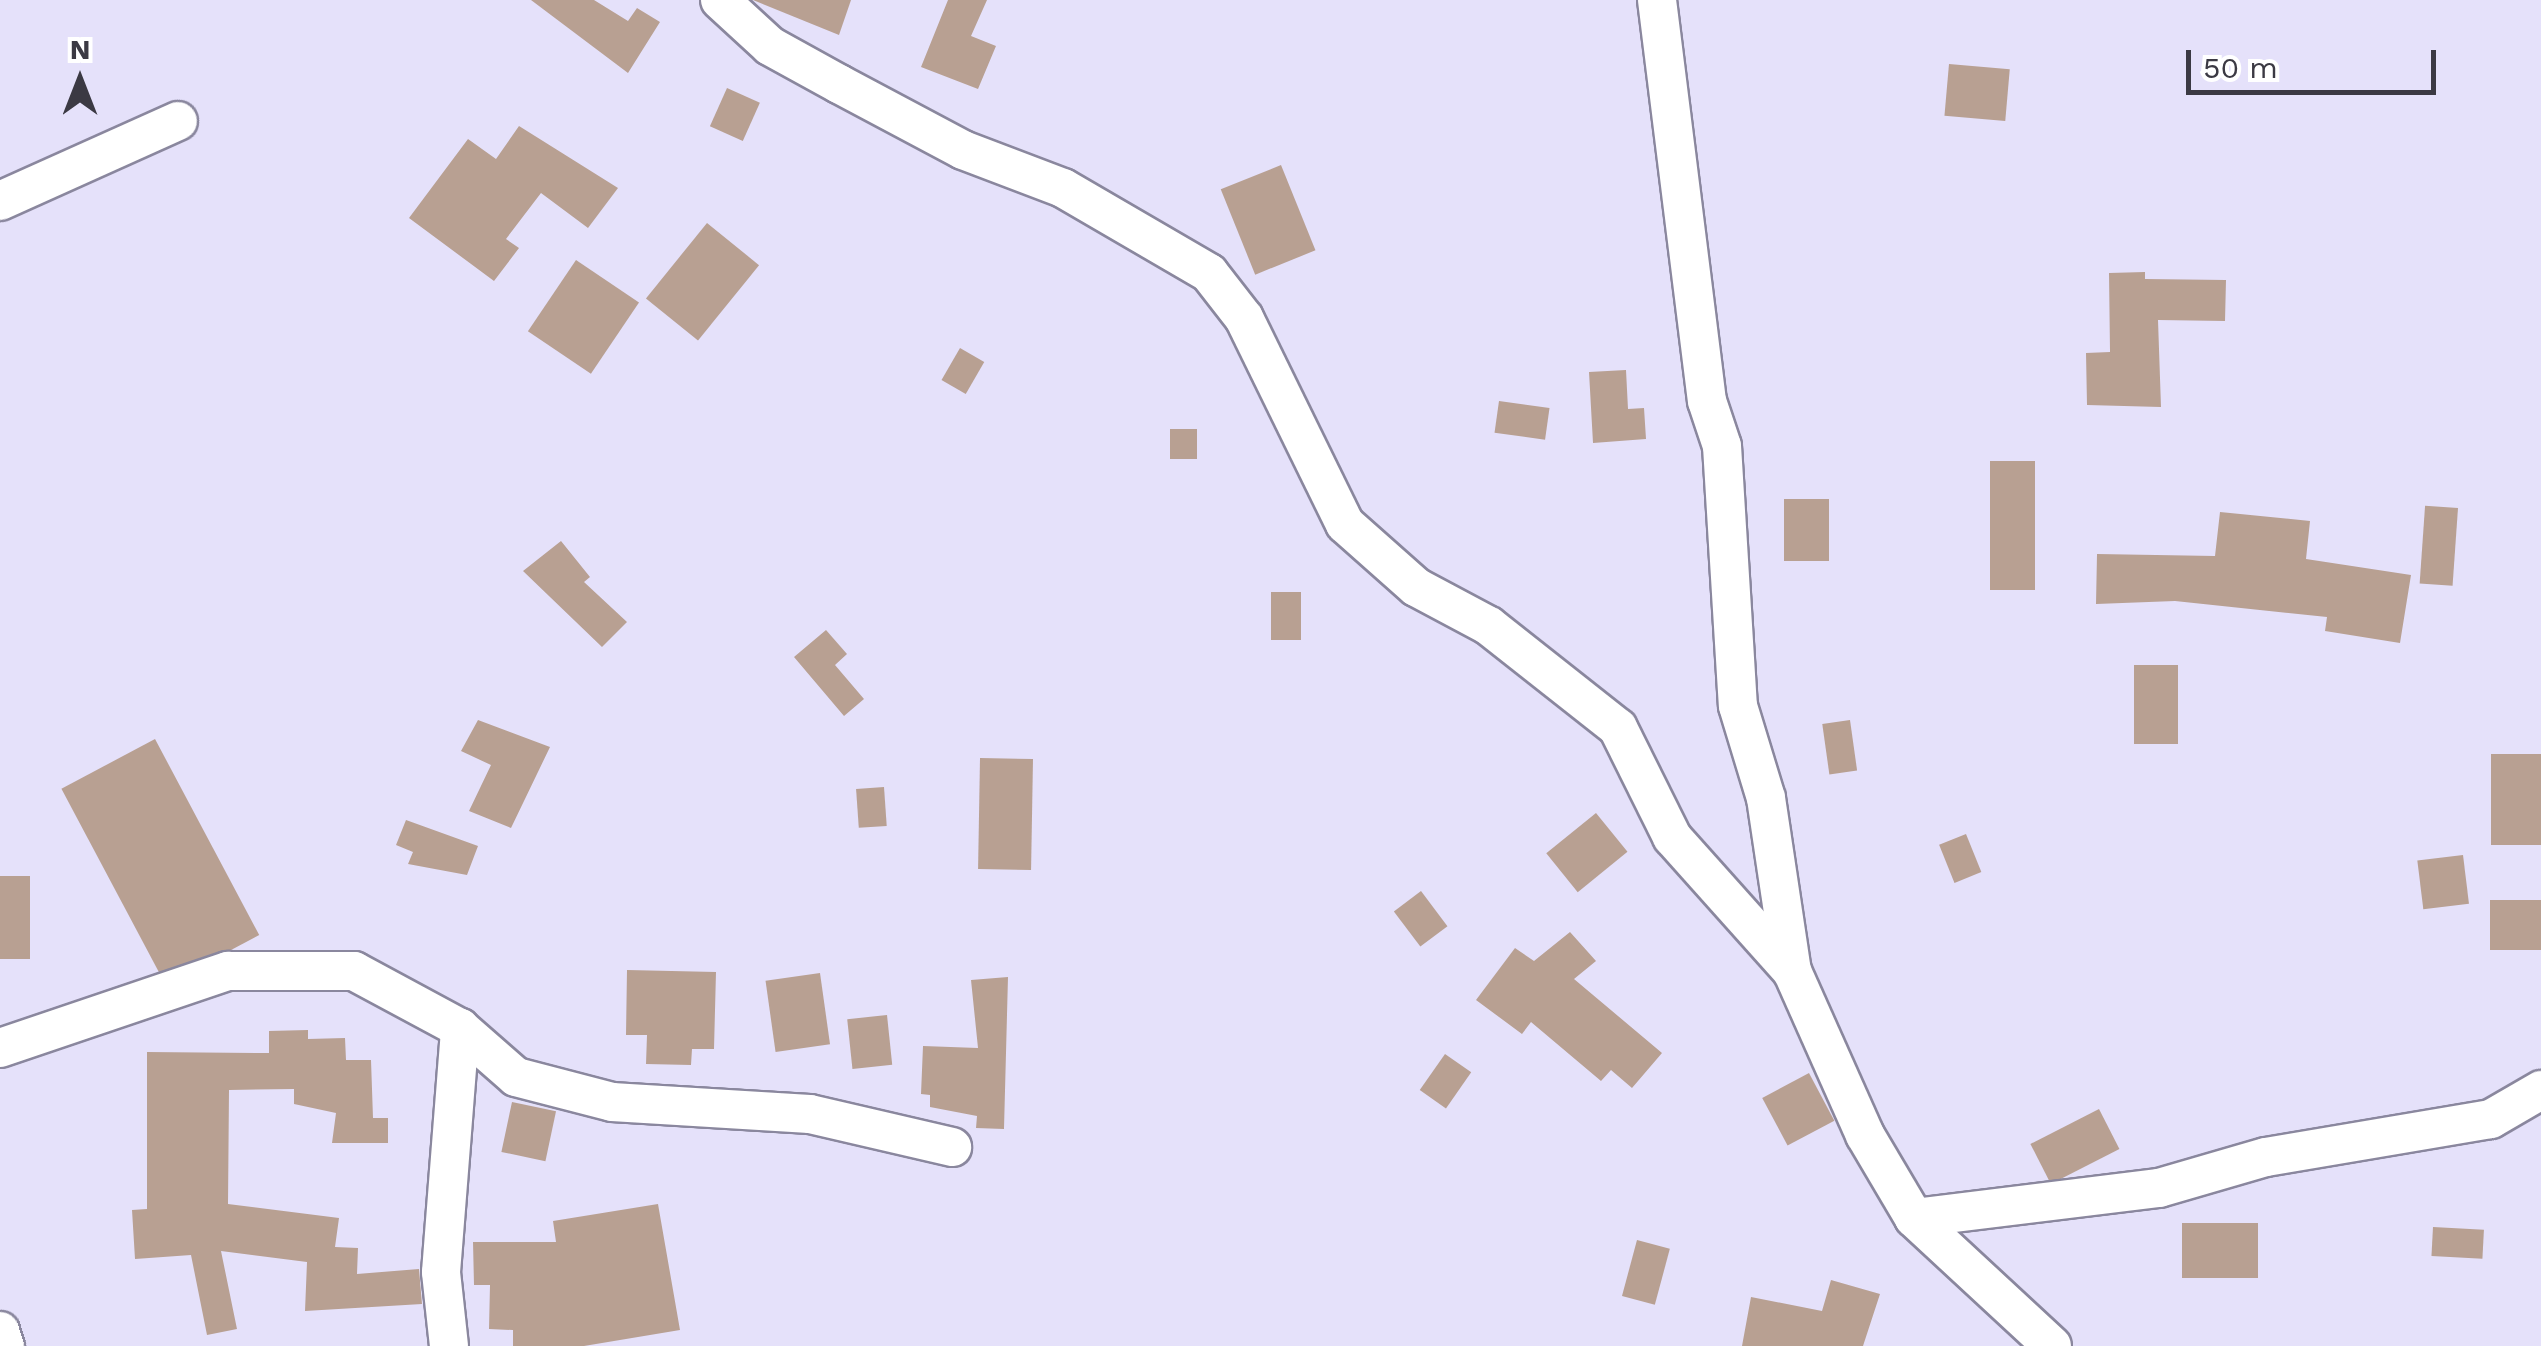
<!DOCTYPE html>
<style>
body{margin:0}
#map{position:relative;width:2541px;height:1346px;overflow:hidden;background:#e5e1fa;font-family:"Work Sans",sans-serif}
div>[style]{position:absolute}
.building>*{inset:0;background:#b8a092;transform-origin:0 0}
.roads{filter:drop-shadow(2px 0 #8a879e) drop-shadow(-2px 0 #8a879e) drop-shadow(0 2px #8a879e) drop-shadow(0 -2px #8a879e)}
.street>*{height:38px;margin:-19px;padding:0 19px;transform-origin:19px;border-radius:19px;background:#fff}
span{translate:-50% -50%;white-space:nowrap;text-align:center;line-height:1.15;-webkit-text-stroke:8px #fff;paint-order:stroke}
.north{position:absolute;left:30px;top:30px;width:100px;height:100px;-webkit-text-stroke:8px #fff;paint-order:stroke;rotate:0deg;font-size:28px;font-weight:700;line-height:40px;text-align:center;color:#3b3943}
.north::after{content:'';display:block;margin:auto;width:35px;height:45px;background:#3b3943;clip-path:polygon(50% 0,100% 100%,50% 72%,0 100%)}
.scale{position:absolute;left:2186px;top:50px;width:250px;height:45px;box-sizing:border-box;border:5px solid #3b3943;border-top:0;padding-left:12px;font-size:30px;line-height:35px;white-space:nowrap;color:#3b3943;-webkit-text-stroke:8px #fff;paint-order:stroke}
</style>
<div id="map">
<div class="building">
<div style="clip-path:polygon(531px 0,594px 0,628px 21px,637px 8px,660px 22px,628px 73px)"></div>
<div style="clip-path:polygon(753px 0,851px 0,839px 35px)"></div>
<div style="clip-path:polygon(948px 0,987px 0,971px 36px,996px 46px,978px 89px,921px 67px)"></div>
<div style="left:1949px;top:64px;width:61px;height:52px;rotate:5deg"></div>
<div style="left:727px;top:88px;width:36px;height:42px;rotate:24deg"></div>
<div style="clip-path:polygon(519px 126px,618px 188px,588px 228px,541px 193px,506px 239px,519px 248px,494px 281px,409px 218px,468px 139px,496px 159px)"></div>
<div style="left:1281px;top:165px;width:92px;height:65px;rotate:68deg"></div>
<div style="left:707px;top:223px;width:67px;height:97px;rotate:39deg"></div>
<div style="left:576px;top:260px;width:76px;height:86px;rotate:34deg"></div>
<div style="clip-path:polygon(2145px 272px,2145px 279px,2226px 280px,2225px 321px,2158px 320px,2161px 407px,2087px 405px,2086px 353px,2110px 352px,2109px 273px)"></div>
<div style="left:960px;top:348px;width:28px;height:37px;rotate:30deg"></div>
<div style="clip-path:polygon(1626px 370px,1628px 409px,1644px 408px,1646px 439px,1593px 443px,1589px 372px)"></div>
<div style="left:1499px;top:401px;width:51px;height:32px;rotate:8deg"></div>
<div style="left:1170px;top:429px;width:27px;height:30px"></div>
<div style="left:1990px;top:461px;width:45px;height:129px"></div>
<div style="left:1784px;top:499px;width:45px;height:62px"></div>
<div style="left:2458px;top:508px;width:78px;height:33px;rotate:94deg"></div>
<div style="clip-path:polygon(2220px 512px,2310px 521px,2306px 559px,2411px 575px,2400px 643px,2325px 631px,2327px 617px,2175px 601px,2096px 604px,2097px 554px,2215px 556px)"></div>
<div style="clip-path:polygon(561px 541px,590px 577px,584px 582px,627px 622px,602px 647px,523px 571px)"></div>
<div style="left:1271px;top:592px;width:30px;height:48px"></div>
<div style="clip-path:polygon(826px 630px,847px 654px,835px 665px,864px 699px,844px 716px,794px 657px)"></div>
<div style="left:2134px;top:665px;width:44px;height:79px"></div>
<div style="clip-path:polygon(478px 720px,550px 747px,511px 828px,469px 811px,491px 765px,461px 751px)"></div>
<div style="left:1850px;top:720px;width:51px;height:28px;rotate:82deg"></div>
<div style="left:155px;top:739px;width:222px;height:106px;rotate:62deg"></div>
<div style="left:2491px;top:754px;width:50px;height:91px"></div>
<div style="left:1033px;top:759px;width:111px;height:53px;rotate:91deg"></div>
<div style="left:884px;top:787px;width:39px;height:28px;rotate:86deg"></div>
<div style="left:1596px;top:813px;width:50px;height:64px;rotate:51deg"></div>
<div style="clip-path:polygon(406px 820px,478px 846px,467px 875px,408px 864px,413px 852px,396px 845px)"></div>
<div style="left:1966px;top:834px;width:41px;height:29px;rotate:68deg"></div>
<div style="left:2463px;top:855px;width:49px;height:46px;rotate:83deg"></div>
<div style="left:0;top:876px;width:30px;height:83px"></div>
<div style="left:1421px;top:891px;width:44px;height:34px;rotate:53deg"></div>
<div style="left:2541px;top:900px;width:50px;height:51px;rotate:90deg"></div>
<div style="clip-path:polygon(1570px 932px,1596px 961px,1574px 979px,1662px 1053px,1632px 1088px,1611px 1070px,1601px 1081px,1531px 1022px,1522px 1034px,1476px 1000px,1515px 948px,1534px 961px)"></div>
<div style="clip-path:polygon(627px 970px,716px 972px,714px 1049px,692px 1049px,691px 1065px,646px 1064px,647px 1035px,626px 1035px)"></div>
<div style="left:820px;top:973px;width:72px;height:55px;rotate:82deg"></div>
<div style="clip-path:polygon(1008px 977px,1004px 1129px,976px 1128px,977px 1116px,930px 1107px,930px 1095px,921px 1094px,923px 1046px,978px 1048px,971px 980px)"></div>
<div style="left:887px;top:1015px;width:50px;height:40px;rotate:84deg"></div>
<div style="clip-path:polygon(308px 1030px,308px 1039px,345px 1038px,346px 1060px,371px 1060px,373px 1118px,388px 1118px,388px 1143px,332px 1143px,336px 1113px,294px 1104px,294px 1089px,229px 1090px,228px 1204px,339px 1218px,335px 1247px,358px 1248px,357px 1274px,419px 1269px,422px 1304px,305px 1311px,307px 1262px,221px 1251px,237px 1329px,207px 1335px,191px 1255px,135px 1259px,132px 1210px,147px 1209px,147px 1052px,269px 1053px,269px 1031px)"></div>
<div style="left:1445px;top:1054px;width:32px;height:44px;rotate:35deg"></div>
<div style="left:1809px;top:1073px;width:54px;height:53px;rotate:62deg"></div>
<div style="left:512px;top:1102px;width:45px;height:51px;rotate:12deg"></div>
<div style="left:2099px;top:1109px;width:45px;height:77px;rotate:63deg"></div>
<div style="clip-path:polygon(658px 1204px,680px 1330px,584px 1346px,513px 1346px,513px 1330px,489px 1329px,490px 1285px,474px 1285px,473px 1242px,556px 1242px,553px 1221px)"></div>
<div style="left:2182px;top:1223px;width:76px;height:55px"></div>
<div style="left:2433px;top:1227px;width:51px;height:29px;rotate:3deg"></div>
<div style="left:1637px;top:1240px;width:34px;height:58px;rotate:15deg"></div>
<div style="clip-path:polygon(1831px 1280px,1880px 1294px,1863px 1346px,1742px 1346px,1751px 1297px,1822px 1311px)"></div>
</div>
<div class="roads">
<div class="street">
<div style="left:720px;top:0;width:68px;rotate:42.6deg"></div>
<div style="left:770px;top:46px;width:79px;rotate:28.8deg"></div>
<div style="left:839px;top:84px;width:140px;rotate:28deg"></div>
<div style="left:963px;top:150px;width:107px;rotate:20.8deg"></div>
<div style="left:1063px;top:188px;width:169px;rotate:30.2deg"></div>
<div style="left:1209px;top:273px;width:57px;rotate:52.1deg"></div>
<div style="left:1244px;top:318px;width:229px;rotate:63.9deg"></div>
<div style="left:1345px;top:524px;width:95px;rotate:41.6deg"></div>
<div style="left:1416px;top:587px;width:83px;rotate:28.1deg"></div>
<div style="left:1489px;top:626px;width:164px;rotate:38.3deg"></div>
<div style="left:1618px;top:728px;width:122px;rotate:63.6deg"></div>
<div style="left:1672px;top:837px;width:180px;rotate:48.2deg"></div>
<div style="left:1657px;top:0;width:404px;rotate:82.9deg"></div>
<div style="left:1707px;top:401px;width:47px;rotate:71.6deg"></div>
<div style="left:1722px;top:446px;width:260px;rotate:86.5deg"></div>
<div style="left:1738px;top:706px;width:96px;rotate:73.1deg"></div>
<div style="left:1766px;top:798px;width:175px;rotate:81.5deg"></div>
<div style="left:1792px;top:971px;width:180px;rotate:66deg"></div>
<div style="left:1865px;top:1135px;width:96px;rotate:59.4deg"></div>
<div style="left:1914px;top:1218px;width:188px;rotate:42.8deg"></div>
<div style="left:0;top:201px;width:195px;rotate:-24.2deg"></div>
<div style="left:0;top:1048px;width:241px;rotate:-18.7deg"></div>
<div style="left:228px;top:971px;width:126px"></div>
<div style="left:354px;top:971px;width:120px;rotate:28.3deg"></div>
<div style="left:460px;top:1028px;width:74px;rotate:41.2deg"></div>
<div style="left:516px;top:1077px;width:99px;rotate:14.6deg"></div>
<div style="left:612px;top:1102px;width:198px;rotate:3.5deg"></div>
<div style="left:810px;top:1114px;width:146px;rotate:13.1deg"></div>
<div style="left:1914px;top:1218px;width:247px;rotate:-7deg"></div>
<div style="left:2159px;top:1188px;width:111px;rotate:-16.2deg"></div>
<div style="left:2266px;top:1157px;width:228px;rotate:-9.6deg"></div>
<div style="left:2491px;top:1119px;width:58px;rotate:-30.1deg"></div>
<div style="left:0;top:1331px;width:16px;rotate:72deg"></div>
<div style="left:449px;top:1346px;width:74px;rotate:-96.2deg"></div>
<div style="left:441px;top:1272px;width:245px;rotate:-85.5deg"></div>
</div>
</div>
<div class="north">N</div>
<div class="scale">50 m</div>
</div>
